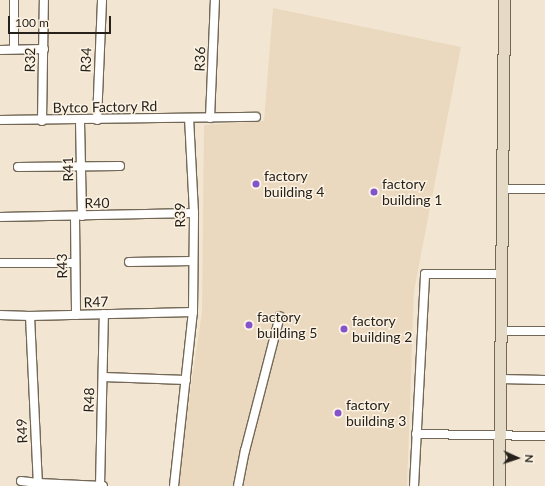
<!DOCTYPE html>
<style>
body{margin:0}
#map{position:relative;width:545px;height:486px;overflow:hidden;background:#f2e6d2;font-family:Lato,sans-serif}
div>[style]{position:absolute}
.built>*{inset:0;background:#ead9bf}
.roads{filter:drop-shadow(1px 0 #736857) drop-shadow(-1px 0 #736857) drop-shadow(0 1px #736857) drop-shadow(0 -1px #736857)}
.street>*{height:8px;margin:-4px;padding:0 4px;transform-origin:4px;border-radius:4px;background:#fff}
.secondary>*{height:11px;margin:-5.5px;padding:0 5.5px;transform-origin:5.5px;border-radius:5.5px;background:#e5dac6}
.dots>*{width:11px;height:11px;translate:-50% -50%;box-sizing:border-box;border:2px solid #fdf3e4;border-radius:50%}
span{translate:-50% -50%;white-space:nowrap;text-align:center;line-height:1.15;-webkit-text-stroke:3px #fdf3e4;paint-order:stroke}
.street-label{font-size:14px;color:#26221b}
.poi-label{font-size:14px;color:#26221b}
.left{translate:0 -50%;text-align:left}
.north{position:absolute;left:497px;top:438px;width:40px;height:40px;-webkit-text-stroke:3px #fdf3e4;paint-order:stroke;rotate:93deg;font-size:11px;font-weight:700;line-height:16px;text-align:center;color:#26221b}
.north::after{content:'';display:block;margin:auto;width:14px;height:18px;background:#26221b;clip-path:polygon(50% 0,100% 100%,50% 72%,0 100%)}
.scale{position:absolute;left:8px;top:16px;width:103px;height:18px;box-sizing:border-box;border:2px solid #26221b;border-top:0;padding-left:5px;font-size:12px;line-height:14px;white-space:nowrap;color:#26221b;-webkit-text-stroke:3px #fdf3e4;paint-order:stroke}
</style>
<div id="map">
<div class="built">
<div style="clip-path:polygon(273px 8px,461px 47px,414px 291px,407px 486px,176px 486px,202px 312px,204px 125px,264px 121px)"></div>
</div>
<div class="roads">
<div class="street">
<div style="left:14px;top:0;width:49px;rotate:90deg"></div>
<div style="left:0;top:50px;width:44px;rotate:-1.3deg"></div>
<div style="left:210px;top:118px;width:118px;rotate:-87.6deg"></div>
<div style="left:0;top:120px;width:256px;rotate:-0.7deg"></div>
<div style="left:97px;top:120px;width:120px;rotate:-87.6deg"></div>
<div style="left:42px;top:121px;width:121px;rotate:-89.1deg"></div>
<div style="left:80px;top:121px;width:95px;rotate:88.8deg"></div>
<div style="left:18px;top:167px;width:102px;rotate:-0.6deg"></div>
<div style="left:502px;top:189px;width:43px"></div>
<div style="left:75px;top:216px;width:99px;rotate:89.4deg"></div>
<div style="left:0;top:217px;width:194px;rotate:-1.2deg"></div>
<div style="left:129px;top:262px;width:64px;rotate:-0.9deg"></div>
<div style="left:0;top:263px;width:75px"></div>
<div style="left:0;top:315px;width:30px;rotate:2deg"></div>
<div style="left:30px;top:316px;width:163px;rotate:-1.4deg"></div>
<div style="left:30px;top:316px;width:167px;rotate:87.3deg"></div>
<div style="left:38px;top:483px;width:65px;rotate:2.6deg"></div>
<div style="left:501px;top:331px;width:44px"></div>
<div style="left:103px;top:377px;width:83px;rotate:2.1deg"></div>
<div style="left:500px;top:379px;width:45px;rotate:1.3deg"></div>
<div style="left:416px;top:434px;width:129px;rotate:0.9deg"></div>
<div style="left:21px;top:481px;width:17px;rotate:7deg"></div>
<div style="left:38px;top:483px;width:3px;rotate:90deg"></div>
<div style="left:100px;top:486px;width:172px;rotate:-88.7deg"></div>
<div style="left:174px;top:486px;width:175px;rotate:-83.8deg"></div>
<div style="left:193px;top:312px;width:99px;rotate:-89.4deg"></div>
<div style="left:194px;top:213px;width:95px;rotate:-93deg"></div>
<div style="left:238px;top:486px;width:36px;rotate:-79deg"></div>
<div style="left:245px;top:451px;width:139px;rotate:-75.5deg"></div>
<div style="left:414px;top:486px;width:212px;rotate:-87deg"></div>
<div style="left:425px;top:274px;width:76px"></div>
</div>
<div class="secondary">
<div style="left:499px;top:486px;width:486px;rotate:-89.4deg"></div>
</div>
</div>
<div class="dots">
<div style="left:256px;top:184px;background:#8353cb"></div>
<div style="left:374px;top:192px;background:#8353cb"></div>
<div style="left:249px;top:325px;background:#8353cb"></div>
<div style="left:344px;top:329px;background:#8353cb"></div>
<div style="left:338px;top:413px;background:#8353cb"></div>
</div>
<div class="street-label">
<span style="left:200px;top:59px;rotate:-88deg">R36</span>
<span style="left:30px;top:60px;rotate:-89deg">R32</span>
<span style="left:86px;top:60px;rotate:-88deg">R34</span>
<span style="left:105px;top:107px;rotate:-1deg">Bytco Factory Rd</span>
<span style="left:68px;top:169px;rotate:-91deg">R41</span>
<span style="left:97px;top:203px;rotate:-1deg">R40</span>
<span style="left:180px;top:215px;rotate:-91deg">R39</span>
<span style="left:62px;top:266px;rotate:-91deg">R43</span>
<span style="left:96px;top:302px;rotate:-2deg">R47</span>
<span style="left:89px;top:400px;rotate:-88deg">R48</span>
<span style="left:22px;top:431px;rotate:-93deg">R49</span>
</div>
<div class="poi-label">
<span class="left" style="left:264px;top:184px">factory<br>building 4</span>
<span class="left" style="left:382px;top:192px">factory<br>building 1</span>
<span class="left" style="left:257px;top:325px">factory<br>building 5</span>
<span class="left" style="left:352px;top:329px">factory<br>building 2</span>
<span class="left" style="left:346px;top:413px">factory<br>building 3</span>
</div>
<div class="north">N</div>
<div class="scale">100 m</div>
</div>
